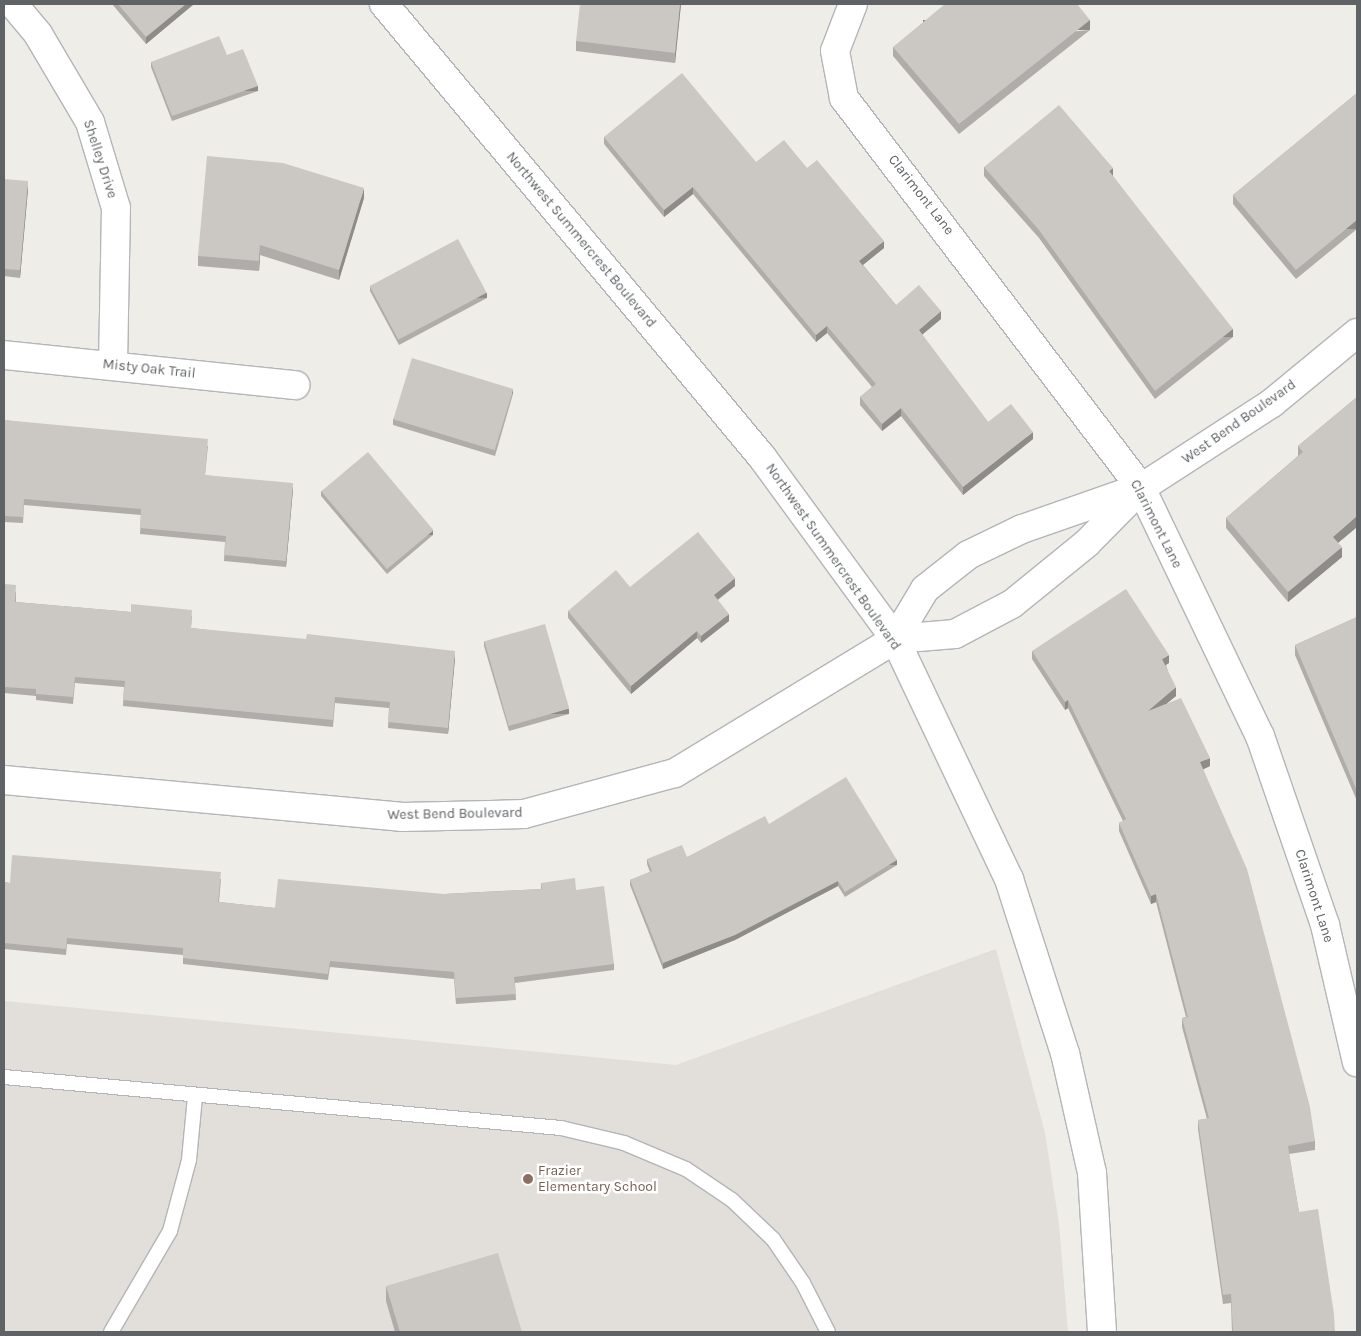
<!DOCTYPE html>
<style>
body{margin:0}
#map{position:relative;width:1361px;height:1336px;overflow:hidden;background:#efede8;font-family:Karla,sans-serif}
div>[style]{position:absolute}
.education>*{inset:0;background:#e2ded9}
.roads{filter:drop-shadow(1px 0 #b3b5b8) drop-shadow(-1px 0 #b3b5b8) drop-shadow(0 1px #b3b5b8) drop-shadow(0 -1px #b3b5b8)}
.lane>*{height:14px;margin:-7px;padding:0 7px;transform-origin:7px;border-radius:7px;background:#fff}
.street>*{height:28px;margin:-14px;padding:0 14px;transform-origin:14px;border-radius:14px;background:#fff}
.secondary>*{height:28px;margin:-14px;padding:0 14px;transform-origin:14px;border-radius:14px;background:#fff}
.wall>*{inset:0;background:#afaca9}
.shaded-wall>*{inset:0;background:#8e8c89;transform-origin:0 0}
.building>*{inset:0;background:#cbc8c4;transform-origin:0 0}
.dots>*{width:14px;height:14px;translate:-50% -50%;box-sizing:border-box;border:2px solid #fff;border-radius:50%}
span{translate:-50% -50%;white-space:nowrap;text-align:center;line-height:1.15;-webkit-text-stroke:5px #fff;paint-order:stroke}
.street-label{font-size:14px;color:#5f6366}
.education-label{font-size:14px;color:#785e54}
.left{translate:0 -50%;text-align:left}
.frame{position:absolute;inset:0;border:5px solid #5f6366;pointer-events:none}
</style>
<div id="map">
<div class="education">
<div style="clip-path:polygon(996px 949px,1045px 1133px,1059px 1224px,1068px 1332px,4px 1332px,4px 1001px,676px 1065px)"></div>
</div>
<div class="roads">
<div class="lane">
<div style="left:4px;top:1077px;width:559px;rotate:5.23deg"></div>
<div style="left:561px;top:1128px;width:65px;rotate:13.4deg"></div>
<div style="left:624px;top:1143px;width:67px;rotate:22.8deg"></div>
<div style="left:686px;top:1169px;width:55px;rotate:34deg"></div>
<div style="left:732px;top:1200px;width:57px;rotate:43.6deg"></div>
<div style="left:773px;top:1239px;width:53px;rotate:55.7deg"></div>
<div style="left:803px;top:1283px;width:55px;rotate:63deg"></div>
<div style="left:111px;top:1332px;width:117px;rotate:-59.7deg"></div>
<div style="left:170px;top:1231px;width:73px;rotate:-75deg"></div>
<div style="left:189px;top:1160px;width:64px;rotate:-84.6deg"></div>
</div>
<div class="street">
<div style="left:13px;top:4px;width:39px;rotate:50deg"></div>
<div style="left:38px;top:34px;width:102px;rotate:59.4deg"></div>
<div style="left:90px;top:122px;width:90px;rotate:73.2deg"></div>
<div style="left:116px;top:208px;width:158px;rotate:91.1deg"></div>
<div style="left:853px;top:4px;width:50px;rotate:111deg"></div>
<div style="left:835px;top:51px;width:48px;rotate:79.2deg"></div>
<div style="left:844px;top:98px;width:490px;rotate:52.7deg"></div>
<div style="left:1141px;top:488px;width:275px;rotate:64.4deg"></div>
<div style="left:1260px;top:736px;width:200px;rotate:71deg"></div>
<div style="left:1325px;top:925px;width:141px;rotate:76.9deg"></div>
<div style="left:4px;top:355px;width:293px;rotate:5.9deg"></div>
<div style="left:895px;top:639px;width:60px;rotate:-4.8deg"></div>
<div style="left:955px;top:634px;width:64px;rotate:-27.8deg"></div>
<div style="left:1012px;top:604px;width:97px;rotate:-39.1deg"></div>
<div style="left:1087px;top:543px;width:77px;rotate:-45.5deg"></div>
<div style="left:1141px;top:488px;width:156px;rotate:-33deg"></div>
<div style="left:1272px;top:403px;width:110px;rotate:-39.5deg"></div>
<div style="left:895px;top:639px;width:58px;rotate:-59deg"></div>
<div style="left:925px;top:589px;width:55px;rotate:-38.3deg"></div>
<div style="left:968px;top:555px;width:60px;rotate:-25.7deg"></div>
<div style="left:1022px;top:529px;width:122px;rotate:-19.2deg"></div>
</div>
<div class="secondary">
<div style="left:384px;top:4px;width:590px;rotate:50.16deg"></div>
<div style="left:762px;top:457px;width:225px;rotate:53.8deg"></div>
<div style="left:895px;top:639px;width:266px;rotate:64.6deg"></div>
<div style="left:1009px;top:879px;width:183px;rotate:72.2deg"></div>
<div style="left:1065px;top:1053px;width:123px;rotate:77.3deg"></div>
<div style="left:1092px;top:1173px;width:159px;rotate:86.4deg"></div>
<div style="left:4px;top:780px;width:401px;rotate:5.3deg"></div>
<div style="left:403px;top:817px;width:121px;rotate:-1.4deg"></div>
<div style="left:524px;top:814px;width:156px;rotate:-15.2deg"></div>
<div style="left:675px;top:773px;width:258px;rotate:-31.3deg"></div>
</div>
</div>
<div class="wall">
<div style="clip-path:polygon(112px 4px,194px 4px,146px 44px)"></div>
<div style="clip-path:polygon(681px 4px,675px 63px,576px 51px,576px 41px)"></div>
<div style="clip-path:polygon(1090px 30px,959px 134px,893px 56px,893px 47px)"></div>
<div style="clip-path:polygon(227px 55px,258px 91px,172px 121px,151px 67px,151px 62px)"></div>
<div style="clip-path:polygon(1357px 93px,1357px 229px,1296px 279px,1233px 204px,1233px 195px)"></div>
<div style="clip-path:polygon(604px 137px,756px 162px,807px 168px,884px 248px,863px 265px,896px 305px,941px 319px,922px 335px,988px 422px,1033px 439px,963px 495px,901px 416px,882px 431px,860px 405px,860px 397px,872px 387px,827px 333px,816px 342px,693px 194px,664px 217px,604px 144px)"></div>
<div style="clip-path:polygon(984px 167px,1113px 176px,1233px 337px,1155px 399px,1039px 238px,984px 176px)"></div>
<div style="clip-path:polygon(4px 179px,28px 189px,20px 278px,4px 276px)"></div>
<div style="clip-path:polygon(364px 198px,339px 280px,260px 255px,259px 271px,198px 266px,198px 256px)"></div>
<div style="clip-path:polygon(370px 286px,487px 298px,399px 345px,370px 291px)"></div>
<div style="clip-path:polygon(513px 394px,495px 456px,393px 425px,393px 419px)"></div>
<div style="clip-path:polygon(1357px 397px,1357px 527px,1338px 543px,1342px 557px,1288px 602px,1226px 528px,1226px 518px,1298px 456px,1298px 446px)"></div>
<div style="clip-path:polygon(4px 420px,208px 446px,205px 475px,293px 489px,286px 567px,224px 561px,225px 542px,140px 534px,141px 515px,24px 505px,23px 523px,4px 522px)"></div>
<div style="clip-path:polygon(321px 491px,433px 535px,387px 574px,321px 496px)"></div>
<div style="clip-path:polygon(4px 584px,16px 592px,16px 602px,131px 612px,192px 616px,191px 628px,455px 658px,448px 734px,388px 728px,389px 708px,335px 703px,333px 727px,123px 706px,124px 687px,75px 683px,73px 704px,36px 700px,36px 696px,4px 693px)"></div>
<div style="clip-path:polygon(735px 586px,718px 600px,729px 621px,701px 643px,697px 638px,631px 694px,568px 618px,568px 611px,630px 587px)"></div>
<div style="clip-path:polygon(1357px 617px,1357px 801px,1295px 655px,1295px 645px)"></div>
<div style="clip-path:polygon(484px 641px,569px 714px,509px 731px,484px 646px)"></div>
<div style="clip-path:polygon(1032px 651px,1169px 663px,1166px 665px,1176px 696px,1167px 703px,1210px 766px,1203px 769px,1315px 1141px,1315px 1150px,1289px 1154px,1299px 1212px,1335px 1332px,1232px 1332px,1231px 1303px,1223px 1304px,1198px 1129px,1198px 1120px,1207px 1119px,1182px 1027px,1182px 1018px,1186px 1017px,1156px 902px,1151px 904px,1119px 831px,1119px 823px,1123px 821px,1068px 708px,1065px 710px,1032px 659px)"></div>
<div style="clip-path:polygon(769px 824px,897px 865px,845px 897px,838px 886px,735px 940px,663px 969px,630px 885px,630px 880px,650px 872px,647px 864px,647px 859px,687px 857px)"></div>
<div style="clip-path:polygon(221px 879px,219px 902px,275px 908px,444px 894px,541px 889px,541px 883px,576px 890px,614px 964px,614px 970px,515px 983px,516px 1000px,456px 1004px,454px 979px,330px 967px,328px 980px,183px 964px,183px 955px,67px 944px,66px 955px,4px 949px,4px 882px,10px 883px)"></div>
<div style="clip-path:polygon(386px 1286px,522px 1332px,395px 1332px,386px 1301px)"></div>
</div>
<div class="shaded-wall">
<div style="clip-path:polygon(186px 4px,194px 4px,146px 44px,146px 37px)"></div>
<div style="clip-path:polygon(680px 4px,681px 4px,675px 63px,675px 53px)"></div>
<div style="left:1090px;top:20px;width:10px;height:167px;rotate:90deg"></div>
<div style="left:258px;top:86px;width:5px;height:91px;rotate:90deg"></div>
<div style="clip-path:polygon(1113px 168px,1113px 177px,1109px 171px)"></div>
<div style="clip-path:polygon(28px 181px,28px 189px,20px 278px,20px 270px)"></div>
<div style="clip-path:polygon(693px 187px,693px 194px,664px 217px,664px 210px)"></div>
<div style="clip-path:polygon(364px 188px,364px 198px,339px 280px,339px 270px)"></div>
<div style="left:1357px;top:220px;width:9px;height:79px;rotate:90deg"></div>
<div style="clip-path:polygon(884px 241px,884px 248px,859px 268px,859px 261px)"></div>
<div style="clip-path:polygon(260px 245px,260px 255px,259px 271px,259px 261px)"></div>
<div style="left:487px;top:293px;width:5px;height:100px;rotate:90deg"></div>
<div style="clip-path:polygon(941px 311px,941px 319px,919px 337px,919px 330px)"></div>
<div style="clip-path:polygon(827px 326px,827px 333px,816px 342px,816px 335px)"></div>
<div style="left:1233px;top:329px;width:8px;height:100px;rotate:90deg"></div>
<div style="left:513px;top:389px;width:5px;height:65px;rotate:90deg"></div>
<div style="clip-path:polygon(901px 408px,901px 416px,882px 431px,882px 424px)"></div>
<div style="clip-path:polygon(1033px 432px,1033px 439px,963px 495px,963px 487px)"></div>
<div style="clip-path:polygon(293px 483px,293px 489px,286px 567px,286px 561px)"></div>
<div style="clip-path:polygon(1357px 516px,1357px 527px,1333px 547px,1333px 537px)"></div>
<div style="left:433px;top:530px;width:5px;height:60px;rotate:90deg"></div>
<div style="clip-path:polygon(1342px 547px,1342px 557px,1288px 602px,1288px 592px)"></div>
<div style="clip-path:polygon(735px 578px,735px 586px,714px 602px,714px 595px)"></div>
<div style="clip-path:polygon(729px 614px,729px 621px,701px 643px,701px 636px)"></div>
<div style="clip-path:polygon(697px 631px,697px 638px,631px 694px,631px 686px)"></div>
<div style="clip-path:polygon(455px 651px,455px 658px,448px 734px,448px 728px)"></div>
<div style="clip-path:polygon(1169px 655px,1169px 663px,1162px 667px,1162px 659px)"></div>
<div style="clip-path:polygon(1176px 687px,1176px 696px,1148px 719px,1148px 711px)"></div>
<div style="clip-path:polygon(1068px 700px,1068px 708px,1065px 710px,1065px 702px)"></div>
<div style="left:569px;top:709px;width:5px;height:62px;rotate:90deg"></div>
<div style="clip-path:polygon(1210px 758px,1210px 766px,1200px 771px,1200px 762px)"></div>
<div style="left:897px;top:860px;width:5px;height:61px;rotate:90deg"></div>
<div style="clip-path:polygon(838px 881px,838px 886px,735px 940px,663px 969px,663px 963px)"></div>
<div style="clip-path:polygon(1156px 894px,1156px 902px,1151px 904px,1151px 896px)"></div>
</div>
<div class="building">
<div style="clip-path:polygon(118px 4px,186px 4px,146px 37px)"></div>
<div style="clip-path:polygon(580px 4px,680px 4px,675px 53px,576px 41px)"></div>
<div style="clip-path:polygon(945px 4px,1077px 4px,1090px 20px,959px 124px,893px 47px)"></div>
<div style="clip-path:polygon(219px 36px,227px 55px,243px 49px,258px 86px,172px 116px,151px 62px)"></div>
<div style="clip-path:polygon(682px 73px,756px 162px,784px 140px,807px 168px,817px 160px,884px 241px,859px 261px,896px 305px,919px 285px,941px 311px,919px 330px,988px 422px,1011px 404px,1033px 432px,963px 487px,901px 408px,882px 424px,860px 397px,876px 384px,827px 326px,816px 335px,693px 187px,664px 210px,604px 137px)"></div>
<div style="clip-path:polygon(1357px 93px,1357px 220px,1296px 270px,1233px 195px)"></div>
<div style="clip-path:polygon(1059px 105px,1113px 168px,1109px 171px,1233px 329px,1155px 391px,1039px 230px,984px 167px)"></div>
<div style="clip-path:polygon(207px 156px,283px 163px,364px 188px,339px 270px,260px 245px,259px 261px,198px 256px)"></div>
<div style="clip-path:polygon(4px 179px,28px 181px,20px 270px,4px 269px)"></div>
<div style="left:458px;top:239px;width:61px;height:100px;rotate:62deg"></div>
<div style="left:412px;top:358px;width:106px;height:64px;rotate:17deg"></div>
<div style="clip-path:polygon(1357px 397px,1357px 516px,1333px 537px,1342px 547px,1288px 592px,1226px 518px,1303px 452px,1298px 446px)"></div>
<div style="clip-path:polygon(4px 420px,208px 439px,205px 475px,293px 483px,286px 561px,224px 555px,226px 536px,140px 528px,141px 509px,24px 499px,23px 517px,4px 516px)"></div>
<div style="left:368px;top:452px;width:102px;height:61px;rotate:50deg"></div>
<div style="clip-path:polygon(698px 532px,735px 578px,714px 595px,729px 614px,701px 636px,697px 631px,631px 686px,568px 611px,616px 570px,630px 587px)"></div>
<div style="clip-path:polygon(4px 584px,16px 585px,15px 602px,131px 612px,131px 604px,192px 610px,191px 628px,306px 639px,307px 634px,455px 651px,448px 728px,388px 722px,390px 702px,335px 697px,333px 720px,123px 700px,125px 681px,75px 677px,73px 697px,36px 694px,36px 689px,4px 687px)"></div>
<div style="clip-path:polygon(1126px 589px,1169px 655px,1162px 659px,1176px 687px,1148px 711px,1181px 698px,1210px 758px,1200px 762px,1247px 869px,1310px 1107px,1315px 1141px,1288px 1146px,1299px 1212px,1318px 1209px,1334px 1314px,1335px 1332px,1233px 1332px,1231px 1294px,1223px 1295px,1198px 1120px,1209px 1118px,1182px 1018px,1188px 1017px,1156px 894px,1151px 896px,1119px 823px,1126px 819px,1068px 700px,1065px 702px,1032px 651px)"></div>
<div style="clip-path:polygon(1357px 617px,1357px 791px,1295px 645px)"></div>
<div style="left:545px;top:624px;width:88px;height:63px;rotate:74deg"></div>
<div style="clip-path:polygon(846px 777px,897px 860px,845px 892px,838px 881px,735px 935px,663px 963px,630px 880px,652px 871px,647px 859px,682px 845px,687px 857px,765px 816px,769px 824px)"></div>
<div style="clip-path:polygon(12px 855px,221px 872px,218px 902px,275px 908px,278px 879px,444px 894px,542px 889px,541px 883px,575px 878px,576px 890px,604px 886px,614px 964px,514px 977px,516px 994px,456px 998px,454px 972px,330px 961px,328px 974px,183px 958px,183px 948px,67px 938px,66px 949px,4px 943px,4px 882px,10px 883px)"></div>
<div style="clip-path:polygon(498px 1253px,522px 1332px,400px 1332px,386px 1286px)"></div>
</div>
<div class="dots">
<div style="left:528px;top:1179px;background:#8d6e63"></div>
</div>
<div class="street-label">
<span style="left:100px;top:159px;rotate:72deg">Shelley Drive</span>
<span style="left:921px;top:195px;rotate:52deg">Clarimont Lane</span>
<span style="left:581px;top:240px;rotate:50deg">Northwest Summercrest Boulevard</span>
<span style="left:149px;top:369px;rotate:6deg">Misty Oak Trail</span>
<span style="left:1239px;top:422px;rotate:-35deg">West Bend Boulevard</span>
<span style="left:1156px;top:524px;rotate:63deg">Clarimont Lane</span>
<span style="left:833px;top:557px;rotate:55deg">Northwest Summercrest Boulevard</span>
<span style="left:455px;top:814px;rotate:-1deg">West Bend Boulevard</span>
<span style="left:1314px;top:896px;rotate:72deg">Clarimont Lane</span>
</div>
<div class="education-label">
<span class="left" style="left:538px;top:1179px">Frazier<br>Elementary School</span>
</div>
<div class="frame"></div>
</div>
